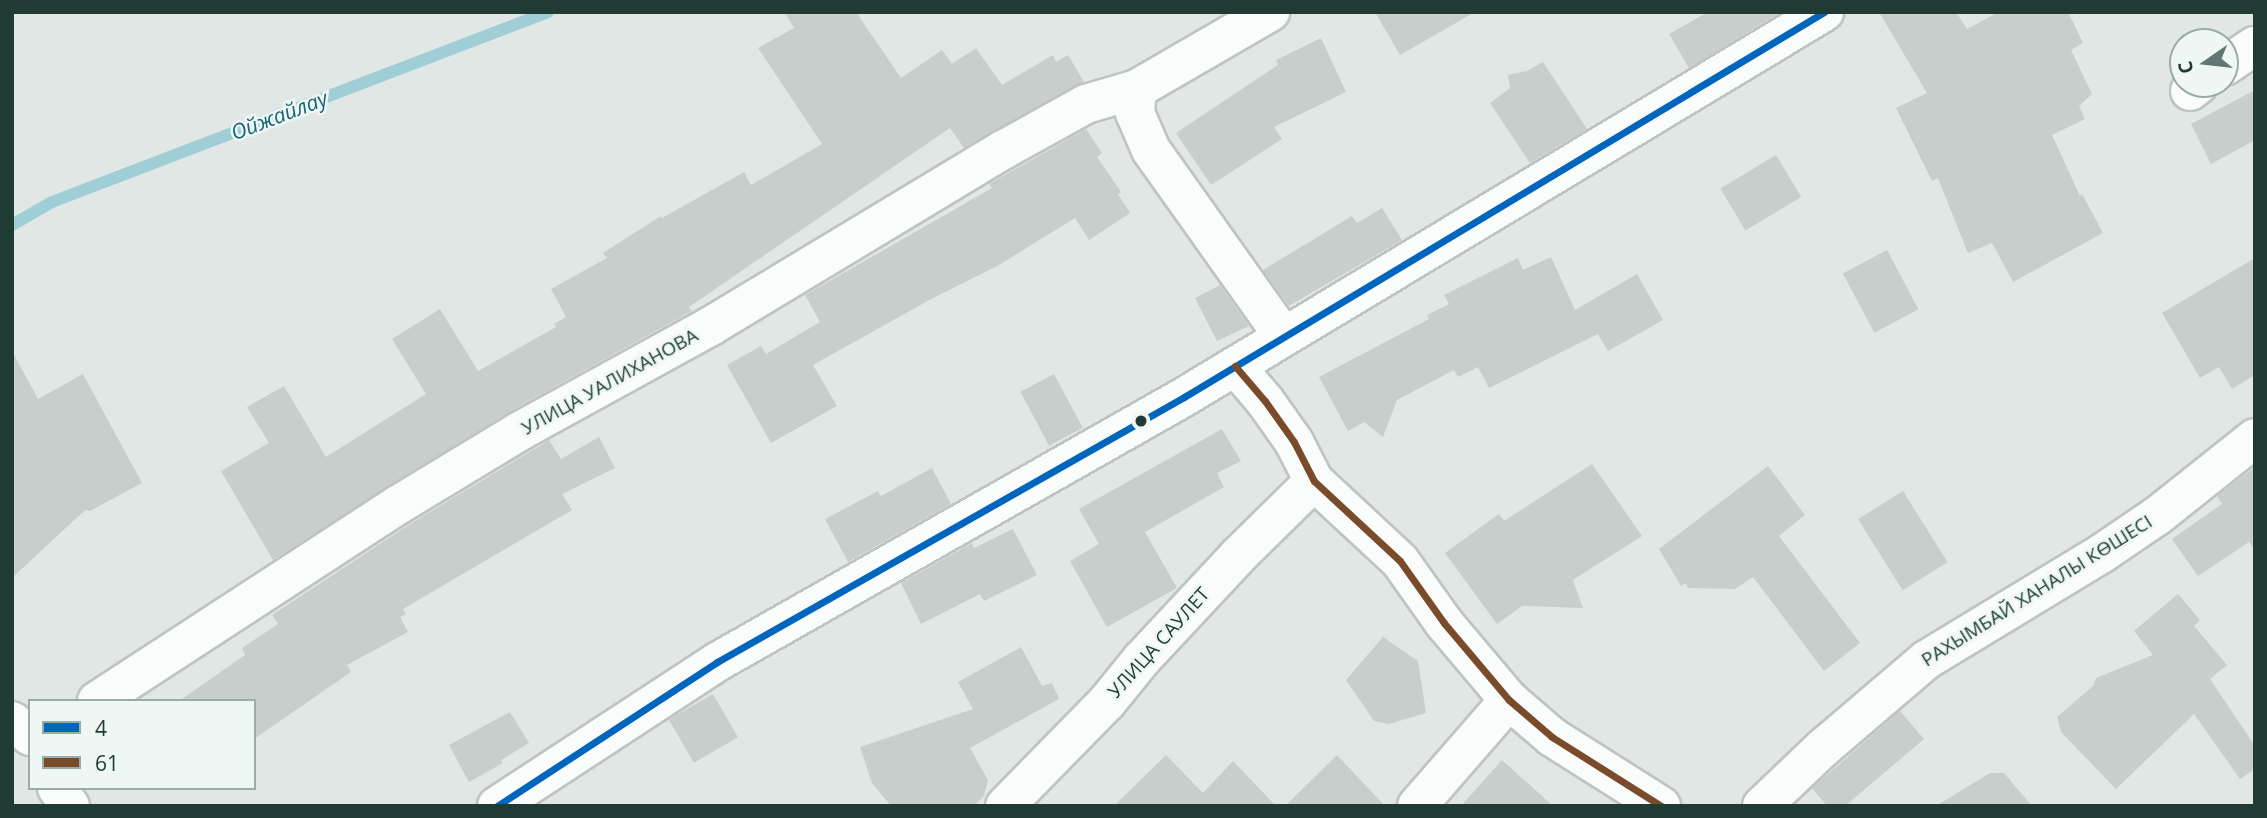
<!DOCTYPE html>
<meta charset="utf-8">
<style>
body{margin:0}
#map{position:relative;width:2267px;height:818px;overflow:hidden;background:#e1e7e4;font-family:"Open Sans",sans-serif}
div>[style]{position:absolute}
.stream>*{height:12px;margin:-6px;padding:0 6px;transform-origin:6px;border-radius:6px;background:#9fced7}
.building>*{inset:0;background:#c8cecc;transform-origin:0 0}
.roads{filter:drop-shadow(2px 0 #bec4c1) drop-shadow(-2px 0 #bec4c1) drop-shadow(0 2px #bec4c1) drop-shadow(0 -2px #bec4c1)}
.street>*{height:38px;margin:-19px;padding:0 19px;transform-origin:19px;border-radius:19px;background:#fafbfb}
.secondary>*{height:38px;margin:-19px;padding:0 19px;transform-origin:19px;border-radius:19px;background:#fafbfb}
.bus-1>*{height:7px;margin:-3.5px;padding:0 3.5px;transform-origin:3.5px;border-radius:3.5px;background:#0065bd}
.bus-2>*{height:7px;margin:-3.5px;padding:0 3.5px;transform-origin:3.5px;border-radius:3.5px;background:#7a4b2a}
.dots>*{width:19px;height:19px;translate:-50% -50%;box-sizing:border-box;border:4px solid #eef7f3;border-radius:50%}
span{translate:-50% -50%;white-space:nowrap;text-align:center;line-height:1.15;-webkit-text-stroke:5px #eef7f3;paint-order:stroke}
.street-label{font-size:19px;color:#1f3b34}
.water-label{font-size:21px;color:#186478;font-style:italic}
.frame{position:absolute;inset:0;border:14px solid #1f3b34;pointer-events:none}
.legend{position:absolute;left:28px;top:699px;width:228px;height:91px;box-sizing:border-box;background:#eef7f3;border:2px solid #9baca7;margin:0;padding:9px 12px;list-style:none;font-size:21px;color:#1f3b34}
.legend li{display:flex;align-items:center;gap:14px;height:35px}
.legend b{width:35px;border:2px solid #9baca7}
.north{position:absolute;left:2169px;top:28px;width:70px;height:70px;box-sizing:border-box;background:#eef7f3;border:2px solid #9baca7;border-radius:50%;rotate:256deg;font-size:19px;font-weight:700;line-height:28px;text-align:center;color:#1f3b34}
.north::after{content:'';display:block;margin:auto;width:24px;height:32px;background:#637772;clip-path:polygon(50% 0,100% 100%,50% 72%,0 100%)}
</style>
<div id="map">
<div class="stream">
<div style="left:12px;top:225px;width:46px;rotate:-29.9deg"></div>
<div style="left:52px;top:202px;width:531px;rotate:-20.96deg"></div>
</div>
<div class="building">
<div style="clip-path:polygon(784px 12px,856px 12px,901px 78px,942px 50px,952px 64px,976px 48px,1002px 85px,1053px 55px,1056px 62px,1068px 55px,1084px 82px,964px 148px,950px 128px,689px 307px,692px 311px,509px 412px,273px 560px,221px 471px,269px 443px,247px 407px,284px 386px,326px 457px,426px 394px,392px 339px,440px 309px,478px 371px,556px 327px,554px 324px,566px 317px,551px 289px,607px 258px,603px 253px,661px 216px,662px 218px,744px 172px,751px 185px,822px 144px,758px 48px,794px 28px)"></div>
<div style="clip-path:polygon(1375px 12px,1475px 12px,1400px 55px)"></div>
<div style="clip-path:polygon(1708px 12px,1781px 12px,1689px 68px,1669px 34px)"></div>
<div style="clip-path:polygon(1879px 12px,1956px 12px,1967px 29px,1999px 12px,2068px 12px,2083px 43px,2071px 50px,2092px 94px,2079px 106px,2085px 119px,2052px 135px,2080px 196px,2082px 194px,2103px 233px,2013px 282px,1992px 243px,1968px 253px,1938px 178px,1932px 181px,1896px 108px,1927px 93px)"></div>
<div style="clip-path:polygon(1321px 38px,1346px 92px,1274px 127px,1282px 139px,1211px 185px,1176px 133px,1278px 65px,1276px 60px)"></div>
<div style="clip-path:polygon(1543px 62px,1587px 129px,1530px 163px,1490px 103px,1510px 88px,1508px 75px,1527px 71px)"></div>
<div style="clip-path:polygon(2255px 90px,2255px 140px,2211px 164px,2191px 124px)"></div>
<div style="clip-path:polygon(1086px 129px,1102px 153px,1097px 157px,1121px 192px,1118px 194px,1130px 213px,1089px 240px,1075px 218px,999px 265px,933px 298px,813px 365px,837px 406px,771px 443px,727px 365px,761px 346px,766px 354px,820px 322px,805px 295px,992px 188px,989px 184px)"></div>
<div style="left:1776px;top:155px;width:49px;height:65px;rotate:59deg"></div>
<div style="clip-path:polygon(1382px 208px,1402px 240px,1289px 306px,1263px 270px,1352px 216px,1357px 223px)"></div>
<div style="left:1887px;top:250px;width:67px;height:50px;rotate:62deg"></div>
<div style="clip-path:polygon(1551px 257px,1575px 310px,1637px 274px,1663px 320px,1608px 351px,1598px 334px,1489px 388px,1478px 367px,1458px 377px,1454px 370px,1397px 400px,1383px 437px,1364px 422px,1348px 431px,1319px 377px,1429px 319px,1427px 315px,1449px 304px,1444px 295px,1518px 258px,1523px 270px)"></div>
<div style="clip-path:polygon(2255px 258px,2255px 375px,2232px 389px,2219px 367px,2200px 378px,2162px 313px)"></div>
<div style="clip-path:polygon(1220px 285px,1249px 326px,1217px 341px,1195px 298px)"></div>
<div style="clip-path:polygon(12px 351px,38px 399px,83px 374px,142px 483px,90px 511px,85px 510px,12px 578px)"></div>
<div style="left:1054px;top:374px;width:61px;height:38px;rotate:62deg"></div>
<div style="clip-path:polygon(1222px 429px,1241px 461px,1217px 473px,1224px 487px,1145px 532px,1177px 588px,1107px 627px,1070px 561px,1099px 544px,1079px 509px)"></div>
<div style="clip-path:polygon(599px 437px,615px 468px,562px 494px,572px 510px,403px 609px,406px 614px,400px 617px,408px 632px,347px 665px,351px 672px,254px 739px,254px 701px,179px 701px,245px 655px,242px 648px,278px 624px,272px 615px,410px 524px,549px 440px,561px 459px)"></div>
<div style="clip-path:polygon(1592px 464px,1642px 536px,1573px 580px,1583px 608px,1522px 606px,1497px 624px,1445px 553px,1499px 514px,1504px 521px)"></div>
<div style="clip-path:polygon(1768px 466px,1805px 515px,1779px 536px,1860px 643px,1824px 671px,1753px 577px,1735px 589px,1688px 588px,1686px 583px,1681px 586px,1659px 549px)"></div>
<div style="clip-path:polygon(2255px 467px,2255px 550px,2249px 542px,2198px 576px,2172px 539px,2222px 504px,2217px 496px)"></div>
<div style="clip-path:polygon(932px 468px,951px 504px,848px 562px,825px 519px,878px 491px,881px 496px)"></div>
<div style="left:1903px;top:491px;width:84px;height:53px;rotate:58deg"></div>
<div style="clip-path:polygon(1013px 529px,1037px 575px,984px 601px,980px 594px,921px 624px,901px 583px,972px 543px,974px 548px)"></div>
<div style="clip-path:polygon(2178px 594px,2200px 620px,2194px 626px,2227px 665px,2210px 679px,2255px 746px,2255px 769px,2240px 779px,2194px 714px,2116px 789px,2061px 732px,2057px 717px,2093px 686px,2096px 678px,2153px 655px,2134px 631px)"></div>
<div style="clip-path:polygon(1383px 637px,1418px 661px,1426px 713px,1389px 724px,1374px 721px,1346px 680px)"></div>
<div style="clip-path:polygon(1021px 647px,1042px 686px,1052px 683px,1059px 699px,970px 748px,988px 780px,984px 796px,974px 806px,891px 806px,872px 783px,860px 747px,973px 709px,958px 682px)"></div>
<div style="left:713px;top:694px;width:50px;height:51px;rotate:60deg"></div>
<div style="clip-path:polygon(1900px 711px,1924px 739px,1845px 806px,1827px 806px,1812px 788px)"></div>
<div style="clip-path:polygon(510px 712px,529px 743px,501px 760px,503px 763px,469px 782px,449px 745px)"></div>
<div style="clip-path:polygon(1166px 755px,1203px 793px,1233px 761px,1276px 806px,1114px 806px)"></div>
<div style="clip-path:polygon(1337px 755px,1385px 806px,1285px 806px)"></div>
<div style="clip-path:polygon(1502px 760px,1553px 806px,1461px 806px)"></div>
<div style="clip-path:polygon(1990px 773px,2004px 773px,2032px 806px,1936px 806px)"></div>
</div>
<div class="roads">
<div class="street">
<div style="left:2225px;top:66px;width:36px;rotate:-34deg"></div>
<div style="left:1137px;top:89px;width:24px;rotate:95deg"></div>
<div style="left:1135px;top:113px;width:40px;rotate:66.6deg"></div>
<div style="left:1151px;top:150px;width:228px;rotate:54.6deg"></div>
<div style="left:2190px;top:91px;width:11px;rotate:-38deg"></div>
<div style="left:97px;top:701px;width:359px;rotate:-33.1deg"></div>
<div style="left:398px;top:505px;width:143px;rotate:-31.2deg"></div>
<div style="left:520px;top:431px;width:218px;rotate:-28.8deg"></div>
<div style="left:711px;top:326px;width:341px;rotate:-31.1deg"></div>
<div style="left:1003px;top:150px;width:95px;rotate:-29deg"></div>
<div style="left:1086px;top:104px;width:53px;rotate:-16.4deg"></div>
<div style="left:1137px;top:89px;width:154px;rotate:-30.1deg"></div>
<div style="left:12px;top:721px;width:23px;rotate:40deg"></div>
<div style="left:57px;top:788px;width:22px;rotate:54deg"></div>
<div style="left:1005px;top:806px;width:146px;rotate:-45.6deg"></div>
<div style="left:1107px;top:702px;width:55px;rotate:-50.9deg"></div>
<div style="left:1142px;top:659px;width:139px;rotate:-47deg"></div>
<div style="left:1237px;top:557px;width:108px;rotate:-44.6deg"></div>
<div style="left:1417px;top:806px;width:140px;rotate:-49deg"></div>
<div style="left:1762px;top:806px;width:84px;rotate:-43.6deg"></div>
<div style="left:1823px;top:748px;width:135px;rotate:-40.5deg"></div>
<div style="left:1926px;top:660px;width:205px;rotate:-31.2deg"></div>
<div style="left:2101px;top:554px;width:68px;rotate:-34.2deg"></div>
<div style="left:2157px;top:516px;width:125px;rotate:-38.5deg"></div>
</div>
<div class="secondary">
<div style="left:1235px;top:366px;width:46px;rotate:49.4deg"></div>
<div style="left:1265px;top:401px;width:50px;rotate:54.7deg"></div>
<div style="left:1294px;top:442px;width:44px;rotate:62.9deg"></div>
<div style="left:1314px;top:481px;width:117px;rotate:42.9deg"></div>
<div style="left:1400px;top:561px;width:76px;rotate:54.6deg"></div>
<div style="left:1444px;top:623px;width:101px;rotate:49.8deg"></div>
<div style="left:1509px;top:700px;width:57px;rotate:40.7deg"></div>
<div style="left:1552px;top:737px;width:129px;rotate:32.3deg"></div>
<div style="left:497px;top:806px;width:263px;rotate:-33.2deg"></div>
<div style="left:717px;top:662px;width:537px;rotate:-29.57deg"></div>
<div style="left:1184px;top:397px;width:747px;rotate:-31.03deg"></div>
</div>
</div>
<div class="bus-1">
<div style="left:497px;top:806px;width:263px;rotate:-33.2deg"></div>
<div style="left:717px;top:662px;width:537px;rotate:-29.57deg"></div>
<div style="left:1184px;top:397px;width:747px;rotate:-31.03deg"></div>
</div>
<div class="bus-2">
<div style="left:1235px;top:366px;width:46px;rotate:49.4deg"></div>
<div style="left:1265px;top:401px;width:50px;rotate:54.7deg"></div>
<div style="left:1294px;top:442px;width:44px;rotate:62.9deg"></div>
<div style="left:1314px;top:481px;width:117px;rotate:42.9deg"></div>
<div style="left:1400px;top:561px;width:76px;rotate:54.6deg"></div>
<div style="left:1444px;top:623px;width:101px;rotate:49.8deg"></div>
<div style="left:1509px;top:700px;width:57px;rotate:40.7deg"></div>
<div style="left:1552px;top:737px;width:129px;rotate:32.3deg"></div>
</div>
<div class="dots">
<div style="left:1141px;top:421px;background:#1f3b34"></div>
</div>
<div class="street-label">
<span style="left:610px;top:382px;rotate:-29deg">УЛИЦА УАЛИХАНОВА</span>
<span style="left:2037px;top:591px;rotate:-32deg">РАХЫМБАЙ ХАНАЛЫ КӨШЕСІ</span>
<span style="left:1159px;top:643px;rotate:-48deg">УЛИЦА САУЛЕТ</span>
</div>
<div class="water-label">
<span style="left:279px;top:115px;rotate:-21deg">Ойжайлау</span>
</div>
<div class="frame"></div>
<ul class="legend">
<li><b style="height:9px;background:#0065bd"></b>4</li>
<li><b style="height:9px;background:#7a4b2a"></b>61</li>
</ul>
<div class="north">С</div>
</div>
